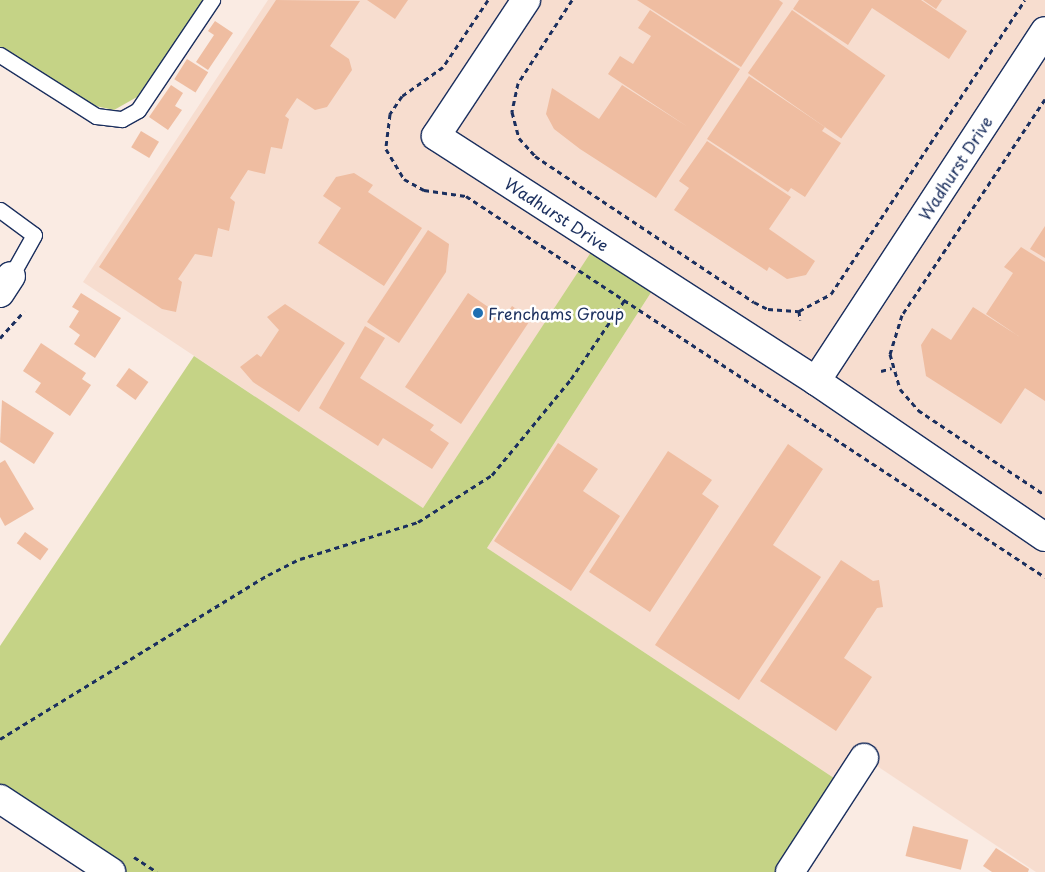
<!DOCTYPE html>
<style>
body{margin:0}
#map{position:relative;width:1045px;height:872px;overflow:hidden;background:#faebe3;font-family:"Playpen Sans",sans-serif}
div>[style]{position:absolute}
.built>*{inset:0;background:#f7ddcf}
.green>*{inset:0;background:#c5d386}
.building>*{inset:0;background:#efbda1;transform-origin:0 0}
.path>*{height:3px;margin-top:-1.5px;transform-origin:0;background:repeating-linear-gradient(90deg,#1b2f5e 0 5px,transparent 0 9px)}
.roads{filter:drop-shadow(1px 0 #1b2f5e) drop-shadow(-1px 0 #1b2f5e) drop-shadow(0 1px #1b2f5e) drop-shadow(0 -1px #1b2f5e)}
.lane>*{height:15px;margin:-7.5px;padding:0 7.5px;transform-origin:7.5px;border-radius:7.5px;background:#fff}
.street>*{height:28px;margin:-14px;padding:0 14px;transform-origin:14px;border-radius:14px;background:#fff}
.dots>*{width:14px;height:14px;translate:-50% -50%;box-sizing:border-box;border:2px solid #fff;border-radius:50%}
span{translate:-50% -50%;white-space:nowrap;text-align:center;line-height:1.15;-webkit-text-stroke:5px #fff;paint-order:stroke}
.street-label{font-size:16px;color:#1b2f5e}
.poi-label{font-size:16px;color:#1b2f5e}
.left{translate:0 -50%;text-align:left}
</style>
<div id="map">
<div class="built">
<div style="clip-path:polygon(268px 0,1045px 0,1045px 872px,1036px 872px,865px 758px,846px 786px,487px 548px,659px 280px,599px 241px,423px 508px,83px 282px)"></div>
</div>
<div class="green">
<div style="clip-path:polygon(0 0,204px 0,137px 97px,114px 110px,91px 105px,0 48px)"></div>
<div style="clip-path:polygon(599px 240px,659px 280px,487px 548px,846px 786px,790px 872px,111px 872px,0 799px,0 646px,194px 356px,423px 508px)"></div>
</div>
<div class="building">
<div style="clip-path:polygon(276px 0,360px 1px,330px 46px,349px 59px,352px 70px,327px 107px,315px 110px,297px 98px,285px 116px,289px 119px,282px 149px,271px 147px,265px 174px,248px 170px,230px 198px,235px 202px,229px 231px,218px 228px,212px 257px,195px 254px,187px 266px,178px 279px,182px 282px,176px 312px,162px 309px,99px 267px)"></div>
<div style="clip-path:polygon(367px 0,408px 0,395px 19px)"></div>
<div style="clip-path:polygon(637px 0,779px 0,783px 3px,741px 67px)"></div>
<div style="clip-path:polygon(799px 0,921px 0,967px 31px,949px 59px,872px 8px,848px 45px,793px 9px)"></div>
<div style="clip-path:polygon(923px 0,942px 0,936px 9px)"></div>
<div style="clip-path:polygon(650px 10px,740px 69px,656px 198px,580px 149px,554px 129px,546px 114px,552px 88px,599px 119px,622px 85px,688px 127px,608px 74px,620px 56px,633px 64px,638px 56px,651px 36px,638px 28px)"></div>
<div style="left:792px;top:10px;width:114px;height:77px;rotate:35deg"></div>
<div style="clip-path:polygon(215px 21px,233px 33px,208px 70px,196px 62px,214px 35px,208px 31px)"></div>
<div style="left:187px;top:59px;width:25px;height:24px;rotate:32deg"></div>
<div style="clip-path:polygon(749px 76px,825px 127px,822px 131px,841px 143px,805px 197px,791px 188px,788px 192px,707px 139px)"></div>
<div style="clip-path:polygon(171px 85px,183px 93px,175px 106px,182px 110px,168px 130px,149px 117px)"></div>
<div style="left:141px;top:131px;width:21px;height:19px;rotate:31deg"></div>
<div style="clip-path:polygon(707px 141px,791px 197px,769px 229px,815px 261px,806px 275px,787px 279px,769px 267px,767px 271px,674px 210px,689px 188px,679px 181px)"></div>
<div style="clip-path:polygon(354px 173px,373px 185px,368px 192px,422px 228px,384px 286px,318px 243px,341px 208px,323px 196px,336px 177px)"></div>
<div style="clip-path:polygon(1045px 226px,1045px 258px,1030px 249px)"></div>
<div style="clip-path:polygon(428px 230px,449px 244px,446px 272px,399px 343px,367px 322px)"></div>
<div style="clip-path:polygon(1021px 247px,1045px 262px,1045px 401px,1025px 388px,1001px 424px,926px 376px,921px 345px,932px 328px,951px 340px,973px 307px,1020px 337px,986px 314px,1013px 273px,1004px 267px)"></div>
<div style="clip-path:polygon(81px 293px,121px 318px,95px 358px,74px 344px,80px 335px,69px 327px,79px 311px,72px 307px)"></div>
<div style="clip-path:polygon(468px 293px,504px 318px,512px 306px,531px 319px,461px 424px,405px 387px)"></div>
<div style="clip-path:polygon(285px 304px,345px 343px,299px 412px,253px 382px,240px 367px,257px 354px,261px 357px,279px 330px,267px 317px)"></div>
<div style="clip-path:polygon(365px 326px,385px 338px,360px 378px,434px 425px,430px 430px,449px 443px,432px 469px,383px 438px,378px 446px,319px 408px)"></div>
<div style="clip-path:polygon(41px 343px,86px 373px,82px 379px,91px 385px,70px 416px,35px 392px,41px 383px,23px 371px)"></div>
<div style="left:129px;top:368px;width:24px;height:22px;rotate:36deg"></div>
<div style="clip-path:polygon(2px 400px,54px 433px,34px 464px,0 442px)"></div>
<div style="clip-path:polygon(558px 443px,598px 469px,583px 491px,620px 516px,571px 591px,494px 541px)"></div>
<div style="clip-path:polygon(788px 444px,823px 469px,773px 545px,821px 577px,739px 700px,655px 645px)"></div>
<div style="clip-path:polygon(668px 451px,712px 480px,702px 494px,719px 506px,650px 612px,589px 572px)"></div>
<div style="clip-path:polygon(5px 460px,34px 509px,5px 526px,0 517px,0 463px)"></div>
<div style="left:25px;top:532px;width:29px;height:14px;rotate:36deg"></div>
<div style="clip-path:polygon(841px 560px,873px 581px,879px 580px,883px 607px,877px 608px,844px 658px,872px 677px,836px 731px,760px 681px)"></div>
<div style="left:913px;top:826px;width:57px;height:31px;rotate:14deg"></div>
<div style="clip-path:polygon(996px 848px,1029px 869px,1028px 872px,992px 872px,983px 866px)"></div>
</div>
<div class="path">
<div style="left:488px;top:0;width:81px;rotate:123.9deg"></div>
<div style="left:443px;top:67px;width:50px;rotate:144.7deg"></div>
<div style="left:402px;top:96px;width:22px;rotate:124deg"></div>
<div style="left:390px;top:114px;width:35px;rotate:97deg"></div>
<div style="left:386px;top:149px;width:35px;rotate:59deg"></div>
<div style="left:404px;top:179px;width:23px;rotate:29deg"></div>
<div style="left:424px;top:190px;width:42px;rotate:8.1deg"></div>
<div style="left:466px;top:196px;width:693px;rotate:33.35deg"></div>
<div style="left:572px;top:0;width:99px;rotate:123deg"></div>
<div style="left:518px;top:83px;width:30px;rotate:102deg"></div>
<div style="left:512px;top:112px;width:27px;rotate:75deg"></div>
<div style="left:519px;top:138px;width:24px;rotate:48deg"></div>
<div style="left:535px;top:156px;width:263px;rotate:33.7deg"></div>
<div style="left:754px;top:302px;width:16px;rotate:27deg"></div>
<div style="left:768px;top:309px;width:31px;rotate:4deg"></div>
<div style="left:799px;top:311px;width:36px;rotate:-28deg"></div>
<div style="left:831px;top:294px;width:352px;rotate:-56.6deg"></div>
<div style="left:1045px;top:99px;width:259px;rotate:123.5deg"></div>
<div style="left:902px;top:315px;width:41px;rotate:107.1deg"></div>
<div style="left:890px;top:354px;width:36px;rotate:74deg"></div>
<div style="left:900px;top:389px;width:28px;rotate:49deg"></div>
<div style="left:918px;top:410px;width:153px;rotate:33.8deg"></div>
<div style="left:799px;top:311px;width:9px;rotate:84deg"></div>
<div style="left:0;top:338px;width:36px;rotate:-48deg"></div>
<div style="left:881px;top:371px;width:11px;rotate:-15deg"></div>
<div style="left:0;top:739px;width:314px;rotate:-31.5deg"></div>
<div style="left:268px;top:575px;width:36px;rotate:-27deg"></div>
<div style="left:300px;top:559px;width:124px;rotate:-17.4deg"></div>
<div style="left:418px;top:522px;width:88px;rotate:-32.4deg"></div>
<div style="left:492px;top:475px;width:124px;rotate:-50.5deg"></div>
<div style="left:571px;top:379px;width:98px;rotate:-55.8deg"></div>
<div style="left:134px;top:857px;width:27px;rotate:33deg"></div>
</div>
<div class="roads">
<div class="lane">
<div style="left:0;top:55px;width:114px;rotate:32.4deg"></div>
<div style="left:96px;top:116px;width:26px;rotate:7deg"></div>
<div style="left:122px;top:119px;width:18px;rotate:-29deg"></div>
<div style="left:138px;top:110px;width:133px;rotate:-56.1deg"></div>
<div style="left:0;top:210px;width:42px;rotate:36.3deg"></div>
<div style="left:34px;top:235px;width:47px;rotate:119.3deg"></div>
</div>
<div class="street">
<div style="left:526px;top:0;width:163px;rotate:123.5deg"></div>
<div style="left:436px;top:136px;width:452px;rotate:32.8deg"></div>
<div style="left:816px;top:381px;width:277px;rotate:34.3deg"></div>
<div style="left:0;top:293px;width:20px;rotate:-57deg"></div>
<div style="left:816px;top:381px;width:418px;rotate:-56.8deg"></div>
<div style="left:0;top:799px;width:133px;rotate:33.3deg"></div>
<div style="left:790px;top:872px;width:136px;rotate:-57deg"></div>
</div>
</div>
<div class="dots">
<div style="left:478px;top:313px;background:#1f6fb2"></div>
</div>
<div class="street-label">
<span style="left:955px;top:168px;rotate:-57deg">Wadhurst Drive</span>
<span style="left:557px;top:214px;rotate:33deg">Wadhurst Drive</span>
</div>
<div class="poi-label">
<span class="left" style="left:488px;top:313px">Frenchams Group</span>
</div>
</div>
